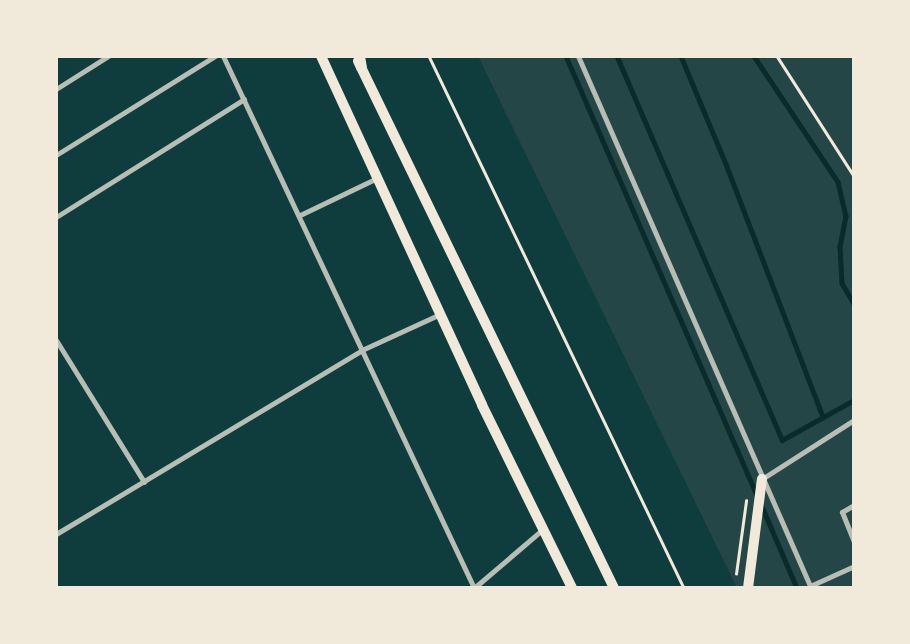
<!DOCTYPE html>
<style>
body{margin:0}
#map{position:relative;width:910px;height:644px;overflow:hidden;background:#0f3d3e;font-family:Quicksand,sans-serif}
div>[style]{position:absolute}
.green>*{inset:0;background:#244646}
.stream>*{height:4.5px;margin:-2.25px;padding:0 2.25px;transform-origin:2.25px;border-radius:2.25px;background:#0a2a2b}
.path>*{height:2.5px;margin:-1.25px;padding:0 1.25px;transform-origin:1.25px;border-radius:1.25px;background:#f1e9da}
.pedestrian>*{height:4.5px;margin:-2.25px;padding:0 2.25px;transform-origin:2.25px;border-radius:2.25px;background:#b8beb3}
.minor>*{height:5px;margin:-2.5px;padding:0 2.5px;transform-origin:2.5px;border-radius:2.5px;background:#b8beb3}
.secondary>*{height:10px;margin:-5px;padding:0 5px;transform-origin:5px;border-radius:5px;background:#f1e9da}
.primary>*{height:11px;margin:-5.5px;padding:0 5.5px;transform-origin:5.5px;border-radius:5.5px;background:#f1e9da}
span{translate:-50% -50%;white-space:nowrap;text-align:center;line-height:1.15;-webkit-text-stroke:5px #f1e9da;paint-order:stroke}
.frame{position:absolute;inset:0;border:58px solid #f1e9da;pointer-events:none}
</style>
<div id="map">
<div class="green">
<div style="clip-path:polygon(478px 56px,854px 56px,854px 588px,737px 588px)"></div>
</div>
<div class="stream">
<div style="left:566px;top:56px;width:479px;rotate:66.5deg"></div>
<div style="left:617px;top:56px;width:418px;rotate:66.7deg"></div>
<div style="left:782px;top:440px;width:82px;rotate:-29.1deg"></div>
<div style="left:681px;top:56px;width:117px;rotate:67.4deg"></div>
<div style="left:726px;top:164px;width:271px;rotate:69deg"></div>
<div style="left:754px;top:56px;width:151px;rotate:56.3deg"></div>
<div style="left:838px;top:182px;width:35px;rotate:77deg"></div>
<div style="left:846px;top:216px;width:31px;rotate:101deg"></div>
<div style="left:840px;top:246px;width:37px;rotate:87deg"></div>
<div style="left:842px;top:283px;width:24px;rotate:60deg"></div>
<div style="left:761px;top:504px;width:91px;rotate:66.8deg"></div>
</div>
<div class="path">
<div style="left:429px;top:56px;width:590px;rotate:64.39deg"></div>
<div style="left:777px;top:56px;width:143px;rotate:57.3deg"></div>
<div style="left:736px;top:574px;width:74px;rotate:-82.2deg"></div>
</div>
<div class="pedestrian">
<div style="left:762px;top:479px;width:109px;rotate:-32.7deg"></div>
</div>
<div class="minor">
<div style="left:223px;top:56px;width:588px;rotate:64.74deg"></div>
<div style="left:578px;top:56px;width:581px;rotate:66.35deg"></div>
<div style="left:56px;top:89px;width:62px;rotate:-32.4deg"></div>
<div style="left:56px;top:155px;width:187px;rotate:-31.9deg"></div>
<div style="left:300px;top:215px;width:85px;rotate:-25.7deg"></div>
<div style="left:56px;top:217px;width:222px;rotate:-32.1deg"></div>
<div style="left:56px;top:340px;width:167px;rotate:58.2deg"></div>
<div style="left:854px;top:505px;width:14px;rotate:150deg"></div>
<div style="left:842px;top:512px;width:31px;rotate:68deg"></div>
<div style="left:56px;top:534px;width:359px;rotate:-31deg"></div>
<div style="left:364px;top:349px;width:84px;rotate:-24.7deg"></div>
<div style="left:810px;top:586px;width:48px;rotate:-24.4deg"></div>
<div style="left:474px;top:588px;width:91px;rotate:-40.5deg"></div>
</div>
<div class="secondary">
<div style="left:321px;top:56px;width:384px;rotate:65.2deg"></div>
<div style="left:482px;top:405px;width:204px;rotate:63.8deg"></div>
<div style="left:358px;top:61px;width:586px;rotate:64.09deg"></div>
<div style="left:748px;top:588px;width:110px;rotate:-82.7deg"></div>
</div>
<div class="primary">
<div style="left:359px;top:56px;width:11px;rotate:80deg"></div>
</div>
<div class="frame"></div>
</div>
